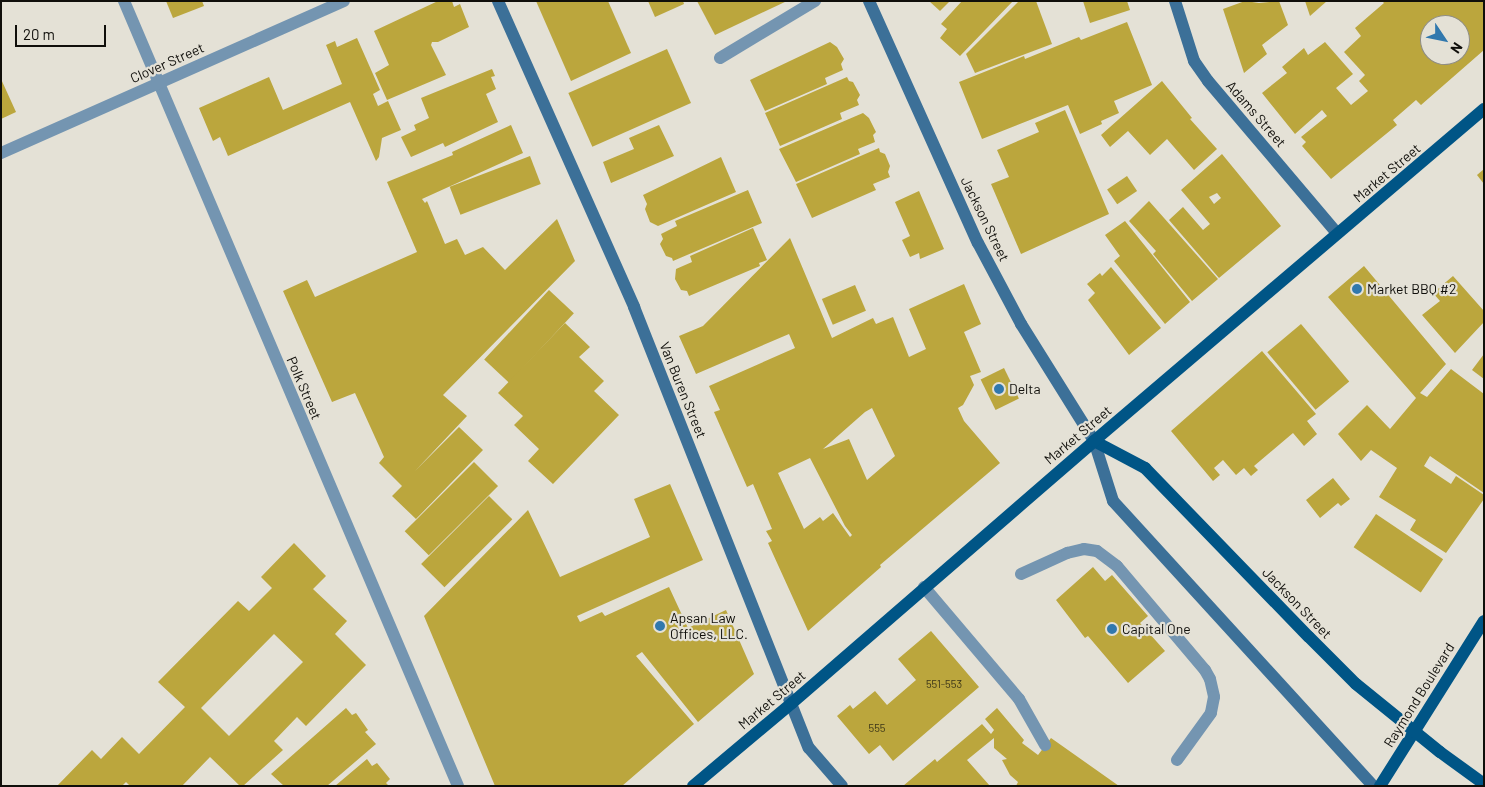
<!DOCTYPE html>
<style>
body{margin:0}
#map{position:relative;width:1485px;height:787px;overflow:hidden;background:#e4e1d6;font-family:Barlow,sans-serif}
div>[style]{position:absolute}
.building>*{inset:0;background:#bba63d;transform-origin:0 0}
.lane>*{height:12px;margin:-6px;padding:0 6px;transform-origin:6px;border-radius:6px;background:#7495b1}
.street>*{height:12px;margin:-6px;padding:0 6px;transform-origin:6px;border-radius:6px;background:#7495b1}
.secondary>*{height:12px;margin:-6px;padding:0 6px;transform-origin:6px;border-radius:6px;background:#3c7098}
.primary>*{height:12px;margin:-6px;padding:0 6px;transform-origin:6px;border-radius:6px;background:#005586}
.primary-bridge>*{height:12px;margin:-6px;padding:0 6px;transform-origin:6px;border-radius:6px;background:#005586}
.dots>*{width:14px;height:14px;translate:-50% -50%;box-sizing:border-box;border:2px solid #e4e1d6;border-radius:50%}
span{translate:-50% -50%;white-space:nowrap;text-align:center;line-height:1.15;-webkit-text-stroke:4.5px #e4e1d6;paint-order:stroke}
.number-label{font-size:11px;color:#3b3518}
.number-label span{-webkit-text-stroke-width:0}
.street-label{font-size:14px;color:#100f0b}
.poi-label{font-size:14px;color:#100f0b}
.left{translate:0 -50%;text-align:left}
.frame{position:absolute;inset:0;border:2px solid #100f0b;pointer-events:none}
.north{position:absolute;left:1420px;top:15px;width:50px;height:50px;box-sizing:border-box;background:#e4e1d6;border:1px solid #8f8d85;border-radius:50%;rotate:124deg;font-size:14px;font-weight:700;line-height:20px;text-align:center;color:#100f0b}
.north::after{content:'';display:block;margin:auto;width:18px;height:22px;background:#3178ad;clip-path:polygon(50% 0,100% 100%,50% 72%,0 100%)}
.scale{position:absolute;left:15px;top:25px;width:91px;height:22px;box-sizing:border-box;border:2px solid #100f0b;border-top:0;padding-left:6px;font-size:15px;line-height:18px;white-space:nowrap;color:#100f0b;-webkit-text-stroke:4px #e4e1d6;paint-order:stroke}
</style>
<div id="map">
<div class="building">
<div style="clip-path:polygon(166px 1px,202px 1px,204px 6px,173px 18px)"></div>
<div style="clip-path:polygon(438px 1px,452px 1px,454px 7px,460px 4px,469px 27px,438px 42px,432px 42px,431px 45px,446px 75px,387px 100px,375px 73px,389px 65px,374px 31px)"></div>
<div style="clip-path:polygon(536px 1px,608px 1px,631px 53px,571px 81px)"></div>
<div style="clip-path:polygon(648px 1px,683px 1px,684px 4px,655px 17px)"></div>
<div style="clip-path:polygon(697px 1px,787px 1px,715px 35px)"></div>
<div style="clip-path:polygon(929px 1px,950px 1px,940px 11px)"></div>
<div style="clip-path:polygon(962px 1px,1013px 1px,960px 56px,940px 38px,947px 29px,941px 24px)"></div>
<div style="clip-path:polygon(1019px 1px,1036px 1px,1052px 44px,975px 73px,966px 54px)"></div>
<div style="clip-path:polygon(1083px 1px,1127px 1px,1130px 10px,1090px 23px)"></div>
<div style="clip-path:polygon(1245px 1px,1259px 3px,1279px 1px,1288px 25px,1262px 45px,1267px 54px,1244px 73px,1223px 9px)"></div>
<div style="clip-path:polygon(1305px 1px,1327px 1px,1310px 16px)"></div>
<div style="clip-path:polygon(evenodd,1382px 1px,1484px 1px,1484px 50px,1421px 105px,1416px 100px,1393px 120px,1397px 125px,1331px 179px,1302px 146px,1306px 142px,1301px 137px,1327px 116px,1322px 110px,1295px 134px,1262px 93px,1287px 73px,1282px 67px,1304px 48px,1308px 55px,1325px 42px,1353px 74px,1336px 88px,1351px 105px,1368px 91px,1359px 81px,1365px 75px,1344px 52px,1361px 36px,1355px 28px,1384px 3px,1382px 1px,1430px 25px,1460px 25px,1462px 46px,1460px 46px,1460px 55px,1430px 55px,1430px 25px)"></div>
<div style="clip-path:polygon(1127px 22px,1152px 85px,1114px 101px,1119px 113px,1101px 121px,1102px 124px,1080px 134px,1068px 105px,982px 139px,959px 82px,1024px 56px,1025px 59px,1079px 37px,1081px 40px)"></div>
<div style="clip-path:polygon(357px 38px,380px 90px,373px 94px,378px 106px,388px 101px,401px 130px,382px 138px,379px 157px,376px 161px,350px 102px,228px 156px,220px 137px,213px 141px,199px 108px,269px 77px,283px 110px,342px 84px,326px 45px,335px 41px,337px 47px)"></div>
<div style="clip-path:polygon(830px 42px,837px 47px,844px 59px,841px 64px,843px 70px,825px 78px,827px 84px,765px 111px,750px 80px)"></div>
<div style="left:667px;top:49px;width:59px;height:108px;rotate:66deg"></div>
<div style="clip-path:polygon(492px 69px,495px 76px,491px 77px,496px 89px,486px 94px,498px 122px,445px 147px,443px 143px,411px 157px,401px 137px,416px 130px,414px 125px,429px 118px,421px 98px)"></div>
<div style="clip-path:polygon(847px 77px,849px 81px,853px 82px,860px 95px,857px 100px,859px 105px,840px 113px,842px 119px,780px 146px,765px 113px)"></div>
<div style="clip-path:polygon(1px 79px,16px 112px,1px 119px)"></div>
<div style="clip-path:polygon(1162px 81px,1192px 118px,1190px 119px,1217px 149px,1194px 170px,1167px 139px,1150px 155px,1128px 131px,1110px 147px,1101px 135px)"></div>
<div style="clip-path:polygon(1065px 110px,1109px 214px,1021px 254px,991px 184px,1009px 177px,997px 150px,1039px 132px,1035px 123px)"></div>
<div style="clip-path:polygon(863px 113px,869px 118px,876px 132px,873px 135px,875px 142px,858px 149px,860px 154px,796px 182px,779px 149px)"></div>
<div style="clip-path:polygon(511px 125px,523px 153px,422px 199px,425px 203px,427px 201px,445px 244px,457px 239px,465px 255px,483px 247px,505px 270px,557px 219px,575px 261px,443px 395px,467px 416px,415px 471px,459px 427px,483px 450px,416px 519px,392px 496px,402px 486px,379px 463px,384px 457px,355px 393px,332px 402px,283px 291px,307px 280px,315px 297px,417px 252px,387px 182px,453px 155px,452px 152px)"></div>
<div style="clip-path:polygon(659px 125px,674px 156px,611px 183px,603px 162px,634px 149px,629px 138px)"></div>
<div style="clip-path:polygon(879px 148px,880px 152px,885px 154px,890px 166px,888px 172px,890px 177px,873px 184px,876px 190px,812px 218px,796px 184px)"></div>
<div style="clip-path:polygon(evenodd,1222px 154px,1281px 226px,1219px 278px,1169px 220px,1183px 207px,1203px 230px,1210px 224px,1181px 190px,1222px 154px,1217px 193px,1221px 198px,1214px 204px,1209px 197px,1217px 193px)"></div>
<div style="left:530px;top:156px;width:30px;height:86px;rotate:69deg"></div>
<div style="clip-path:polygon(721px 157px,736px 192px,658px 226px,650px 222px,645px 209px,647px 204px,643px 195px)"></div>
<div style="clip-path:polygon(1484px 169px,1484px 184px,1477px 175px)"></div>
<div style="left:1127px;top:176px;width:18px;height:24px;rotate:56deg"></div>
<div style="clip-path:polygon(748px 190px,762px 223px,673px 261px,672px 258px,666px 256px,660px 244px,663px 239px,661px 234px,677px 226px,675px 221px)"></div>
<div style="clip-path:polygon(919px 191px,944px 249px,920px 259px,919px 253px,910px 257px,902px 240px,910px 236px,895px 202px)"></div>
<div style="clip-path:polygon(1149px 201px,1218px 279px,1192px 301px,1153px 254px,1156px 251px,1129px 221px)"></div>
<div style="clip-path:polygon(1125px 221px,1190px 302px,1165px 324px,1114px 261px,1120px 256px,1105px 235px)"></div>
<div style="clip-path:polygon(753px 228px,767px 260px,759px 263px,760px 266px,689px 296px,687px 291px,681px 290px,675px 279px,676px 269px,692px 262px,690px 256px)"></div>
<div style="clip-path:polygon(evenodd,790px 238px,832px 338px,873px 318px,876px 324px,893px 317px,909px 357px,926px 349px,909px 309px,964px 284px,981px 324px,964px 332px,981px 372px,970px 376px,974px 385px,963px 405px,958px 408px,964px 421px,1000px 463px,880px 565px,881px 567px,808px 631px,768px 543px,772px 541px,766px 531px,772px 529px,753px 484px,747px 487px,714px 412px,720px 410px,709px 386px,795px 348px,789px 334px,696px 374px,679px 336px,703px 326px,790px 238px,872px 408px,895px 456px,867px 480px,849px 439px,823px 449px,865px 412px,872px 408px,790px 238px,810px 458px,845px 526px,852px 535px,850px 537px,833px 513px,823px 521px,820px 517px,804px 529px,778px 473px,810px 458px)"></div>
<div style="clip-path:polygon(1364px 266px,1446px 364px,1420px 393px,1427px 397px,1451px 369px,1484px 394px,1484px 493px,1430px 456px,1424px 466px,1451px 484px,1456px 476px,1484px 495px,1484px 499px,1446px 553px,1410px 530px,1416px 520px,1379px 497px,1397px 468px,1371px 450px,1361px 461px,1338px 434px,1367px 405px,1390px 429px,1416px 398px,1328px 297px)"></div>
<div style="clip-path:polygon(1111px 267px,1161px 328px,1129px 355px,1088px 300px,1095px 293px,1087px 284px,1100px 273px,1102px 276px)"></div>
<div style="clip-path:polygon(1453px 276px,1484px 311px,1484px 322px,1455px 353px,1422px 315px,1440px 301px,1433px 293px)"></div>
<div style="left:855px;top:285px;width:28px;height:36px;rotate:67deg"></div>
<div style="left:549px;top:290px;width:34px;height:95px;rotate:43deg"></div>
<div style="clip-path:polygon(565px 323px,590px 347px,579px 357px,604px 381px,594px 391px,619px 415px,553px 484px,528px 461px,539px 449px,514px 425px,523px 416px,498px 393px)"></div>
<div style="left:1301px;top:324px;width:75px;height:44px;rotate:50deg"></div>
<div style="clip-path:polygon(1262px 351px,1316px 414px,1307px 421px,1317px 434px,1304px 446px,1293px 433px,1254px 466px,1258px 470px,1251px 476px,1244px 468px,1236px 475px,1223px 460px,1214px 468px,1220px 475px,1213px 481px,1171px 431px)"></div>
<div style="clip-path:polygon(1484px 354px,1484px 379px,1472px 370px)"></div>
<div style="left:1004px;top:368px;width:34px;height:26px;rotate:64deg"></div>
<div style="left:474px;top:462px;width:34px;height:98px;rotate:45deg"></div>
<div style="clip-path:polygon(1333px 478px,1350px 499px,1341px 506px,1338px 503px,1320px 518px,1306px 500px)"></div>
<div style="clip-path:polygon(670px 484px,703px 560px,577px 616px,580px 622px,602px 612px,605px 616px,669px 587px,688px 628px,726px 610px,754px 674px,698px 722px,642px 652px,636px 656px,694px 724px,622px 786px,495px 786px,424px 616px,528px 510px,560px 577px,650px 537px,634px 499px)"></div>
<div style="left:489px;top:496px;width:33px;height:96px;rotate:45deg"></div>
<div style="left:1376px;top:514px;width:81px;height:40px;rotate:34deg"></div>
<div style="clip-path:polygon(evenodd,294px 543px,326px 576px,313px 589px,347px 621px,335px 634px,366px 665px,306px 726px,297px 717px,274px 741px,283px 750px,243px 786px,240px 786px,210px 757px,182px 786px,130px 786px,126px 782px,122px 786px,57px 786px,92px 750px,101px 759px,122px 737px,139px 754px,185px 707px,158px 682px,238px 601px,249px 611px,272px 588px,261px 577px,294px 543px,274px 634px,303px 662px,229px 736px,201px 708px,274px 634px)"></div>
<div style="clip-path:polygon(1093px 567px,1105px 581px,1112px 575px,1148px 616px,1140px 623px,1165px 651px,1128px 683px,1088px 636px,1085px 638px,1056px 600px)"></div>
<div style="clip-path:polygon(931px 631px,979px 687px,893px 761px,880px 745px,869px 754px,837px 716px,850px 705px,853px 709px,875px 691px,887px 705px,916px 680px,898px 659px)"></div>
<div style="clip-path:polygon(346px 708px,352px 715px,356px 713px,368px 730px,365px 732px,376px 744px,327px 786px,284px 786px,271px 774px)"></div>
<div style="clip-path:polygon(997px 708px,1024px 740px,1022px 743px,1038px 755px,1051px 738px,1119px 786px,1016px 786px,1018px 782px,1010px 775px,1002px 760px,1007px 759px,994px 748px,994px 738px,967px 760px,990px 786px,903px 786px,935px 759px,937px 762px,982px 724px,991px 734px,994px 730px,985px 719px)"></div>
<div style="clip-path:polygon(367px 759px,372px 766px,377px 763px,390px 779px,386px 783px,389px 786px,335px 786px)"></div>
</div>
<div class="lane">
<div style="left:720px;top:58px;width:111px;rotate:-31deg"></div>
<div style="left:1021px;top:574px;width:51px;rotate:-24.5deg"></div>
<div style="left:1067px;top:553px;width:17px;rotate:-13deg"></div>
<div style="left:1084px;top:549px;width:13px;rotate:9deg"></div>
<div style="left:1097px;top:551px;width:25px;rotate:37deg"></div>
<div style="left:1117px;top:566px;width:136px;rotate:49.8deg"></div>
<div style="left:1205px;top:670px;width:10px;rotate:61deg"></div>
<div style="left:1210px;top:679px;width:18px;rotate:77deg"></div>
<div style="left:1214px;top:697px;width:16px;rotate:101deg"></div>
<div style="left:1211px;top:713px;width:58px;rotate:125.9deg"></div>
<div style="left:924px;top:587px;width:147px;rotate:49.7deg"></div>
<div style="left:1019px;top:699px;width:53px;rotate:60.5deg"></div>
</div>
<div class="street">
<div style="left:124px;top:1px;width:853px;rotate:66.95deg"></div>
<div style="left:1px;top:153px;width:375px;rotate:-23.9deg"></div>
</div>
<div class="secondary">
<div style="left:498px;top:1px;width:335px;rotate:66deg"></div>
<div style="left:634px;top:307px;width:474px;rotate:68.4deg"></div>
<div style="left:809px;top:748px;width:50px;rotate:49deg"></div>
<div style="left:869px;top:1px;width:265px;rotate:65.8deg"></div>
<div style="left:978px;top:243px;width:92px;rotate:62deg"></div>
<div style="left:1021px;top:324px;width:138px;rotate:58deg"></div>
<div style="left:1094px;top:441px;width:63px;rotate:72.4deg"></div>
<div style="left:1113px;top:501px;width:386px;rotate:47.6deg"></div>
<div style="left:1175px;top:1px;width:63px;rotate:72.4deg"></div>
<div style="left:1194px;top:61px;width:24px;rotate:55deg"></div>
<div style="left:1208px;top:81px;width:199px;rotate:49.7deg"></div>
</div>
<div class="primary">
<div style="left:1094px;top:441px;width:58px;rotate:27.9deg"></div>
<div style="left:1145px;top:468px;width:235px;rotate:45.9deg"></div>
<div style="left:1440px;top:752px;width:54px;rotate:36deg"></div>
<div style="left:693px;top:786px;width:129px;rotate:-40deg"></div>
<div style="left:792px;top:703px;width:400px;rotate:-40.9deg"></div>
<div style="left:1094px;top:441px;width:512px;rotate:-40.41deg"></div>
<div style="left:1380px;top:786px;width:195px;rotate:-57.8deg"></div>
</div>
<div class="primary-bridge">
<div style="left:1309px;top:637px;width:66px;rotate:45deg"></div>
<div style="left:1356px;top:684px;width:108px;rotate:39deg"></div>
</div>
<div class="dots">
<div style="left:1357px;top:289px;background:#3178ad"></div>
<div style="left:999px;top:389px;background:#3178ad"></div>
<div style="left:660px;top:626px;background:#3178ad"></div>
<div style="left:1112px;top:629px;background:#3178ad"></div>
</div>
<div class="number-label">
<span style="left:944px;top:684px">551-553</span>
<span style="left:877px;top:728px">555</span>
</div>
<div class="street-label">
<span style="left:167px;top:63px;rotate:-24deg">Clover Street</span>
<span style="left:1256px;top:114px;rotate:49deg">Adams Street</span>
<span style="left:1387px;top:173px;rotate:-40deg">Market Street</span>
<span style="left:985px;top:219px;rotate:64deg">Jackson Street</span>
<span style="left:304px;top:388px;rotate:67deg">Polk Street</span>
<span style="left:683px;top:390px;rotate:68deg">Van Buren Street</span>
<span style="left:1078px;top:435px;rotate:-40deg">Market Street</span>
<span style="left:1297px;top:603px;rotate:46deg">Jackson Street</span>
<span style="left:1419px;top:695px;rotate:-58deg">Raymond Boulevard</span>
<span style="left:772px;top:700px;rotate:-40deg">Market Street</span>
</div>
<div class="poi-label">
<span class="left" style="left:1367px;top:289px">Market BBQ #2</span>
<span class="left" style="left:1009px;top:389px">Delta</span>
<span class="left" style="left:670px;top:626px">Apsan Law<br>Offices, LLC.</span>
<span class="left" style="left:1122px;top:629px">Capital One</span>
</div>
<div class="frame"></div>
<div class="north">N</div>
<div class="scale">20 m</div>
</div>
